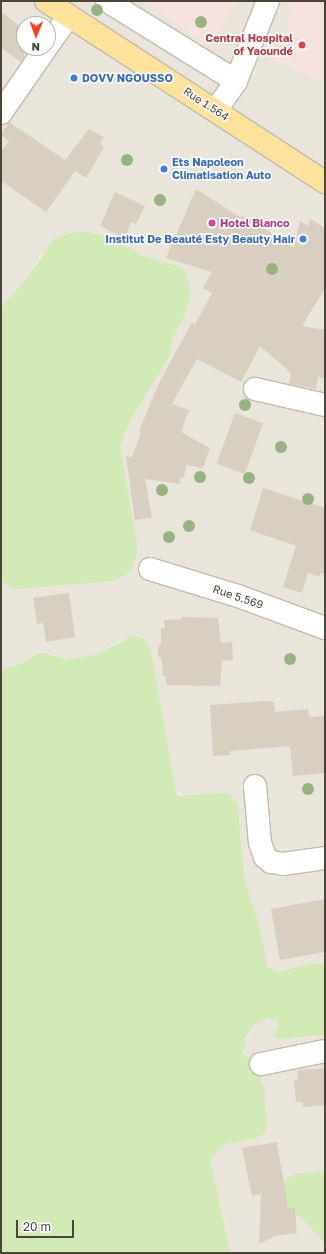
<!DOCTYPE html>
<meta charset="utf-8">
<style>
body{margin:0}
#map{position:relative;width:326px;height:1254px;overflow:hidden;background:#f6f3ec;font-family:"Golos Text",sans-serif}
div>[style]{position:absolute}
.residential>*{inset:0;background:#eae5da}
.medical>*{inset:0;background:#f6e3e0}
.green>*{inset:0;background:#d2eab5}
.building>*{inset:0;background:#d8cfc1;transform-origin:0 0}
.roads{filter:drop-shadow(1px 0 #c2bbae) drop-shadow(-1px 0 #c2bbae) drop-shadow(0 1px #c2bbae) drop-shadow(0 -1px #c2bbae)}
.minor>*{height:22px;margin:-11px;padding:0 11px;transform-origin:11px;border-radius:11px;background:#fff}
.major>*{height:22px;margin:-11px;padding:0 11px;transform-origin:11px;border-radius:11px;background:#ffe39c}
.trees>*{width:12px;height:12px;margin:-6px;border-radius:50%;background:#97b381}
.dots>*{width:11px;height:11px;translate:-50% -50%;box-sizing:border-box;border:2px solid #fff;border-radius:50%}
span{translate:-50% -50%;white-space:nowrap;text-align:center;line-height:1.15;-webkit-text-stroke:3px #fff;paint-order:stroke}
.health-label{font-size:11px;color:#be3a42;font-weight:700}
.right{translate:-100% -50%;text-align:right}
.shop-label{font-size:11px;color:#366cbe;font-weight:700}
.left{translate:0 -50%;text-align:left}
.street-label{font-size:11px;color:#4b4439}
.hotel-label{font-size:11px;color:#b23c85;font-weight:700}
.frame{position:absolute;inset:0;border:2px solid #4b4439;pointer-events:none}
.north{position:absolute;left:16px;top:16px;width:40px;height:40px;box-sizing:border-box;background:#fff;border:1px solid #b7b4b0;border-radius:50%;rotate:181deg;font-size:11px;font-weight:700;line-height:16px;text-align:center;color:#4b4439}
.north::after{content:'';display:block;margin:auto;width:14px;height:18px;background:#fc3f1d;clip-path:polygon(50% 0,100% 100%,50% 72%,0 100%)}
.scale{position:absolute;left:16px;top:1220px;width:58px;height:18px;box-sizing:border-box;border:2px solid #4b4439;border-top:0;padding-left:5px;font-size:12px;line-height:14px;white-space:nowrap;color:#4b4439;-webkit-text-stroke:3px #fff;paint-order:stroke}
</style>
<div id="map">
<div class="residential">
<div style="clip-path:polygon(evenodd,1px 1px,325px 1px,325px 964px,311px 963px,278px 972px,268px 967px,259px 923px,244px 879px,238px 804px,230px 794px,183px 797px,176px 790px,151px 651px,124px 639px,97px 654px,66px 660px,45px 653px,1px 670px,1px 580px,6px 585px,113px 581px,120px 448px,128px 425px,169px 357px,173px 338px,185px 315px,182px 267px,146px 257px,102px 235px,42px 254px,25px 281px,1px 307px,1px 1px,24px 24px,48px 24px,48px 48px,24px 48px,24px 24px)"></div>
<div style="clip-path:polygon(268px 1018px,277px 1021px,278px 1039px,325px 1035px,325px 1253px,231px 1253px,220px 1202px,209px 1167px,210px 1160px,225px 1144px,254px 1139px,255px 1067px,245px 1058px,243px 1045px,254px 1025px)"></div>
</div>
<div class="medical">
<div style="clip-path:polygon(145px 1px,238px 1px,208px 45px)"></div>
<div style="clip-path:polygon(287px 1px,325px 1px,325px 82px,273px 61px,293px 14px)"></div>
</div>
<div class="green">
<div style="clip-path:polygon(86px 232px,102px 235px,146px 257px,182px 267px,187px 275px,191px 294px,185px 315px,173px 338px,169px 357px,128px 425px,120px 448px,138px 550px,131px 571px,113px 581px,16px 589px,6px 585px,1px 580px,1px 307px,25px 281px,53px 240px,70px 233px)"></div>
<div style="clip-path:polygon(132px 636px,144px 639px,151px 651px,176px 790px,179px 796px,223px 793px,230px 794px,238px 804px,244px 879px,259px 923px,268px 967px,278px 972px,311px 963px,325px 964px,325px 1035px,278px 1039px,274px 1036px,278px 1026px,277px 1021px,268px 1018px,254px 1025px,246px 1037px,243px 1053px,255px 1067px,264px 1088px,267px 1127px,265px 1133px,254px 1139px,225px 1144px,210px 1160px,231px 1253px,1px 1253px,1px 670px,24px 662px,37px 654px,45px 653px,66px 660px,97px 654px)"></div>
<div style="clip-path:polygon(325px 1168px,325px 1244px,302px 1218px,285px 1209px,282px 1182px,294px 1174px,318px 1172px)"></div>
</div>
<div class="building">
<div style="clip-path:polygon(1px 12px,24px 29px,24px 58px,21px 62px,1px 48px)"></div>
<div style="clip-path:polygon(9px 122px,65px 160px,89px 129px,104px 137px,100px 144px,104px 147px,86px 178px,75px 171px,46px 212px,1px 181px,1px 152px,9px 141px,1px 135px)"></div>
<div style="clip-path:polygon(196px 189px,241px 218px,242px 216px,252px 220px,294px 248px,300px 221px,308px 226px,310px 219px,325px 228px,325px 288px,302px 326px,325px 330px,325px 379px,318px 377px,316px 389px,289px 384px,291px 373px,260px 346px,241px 382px,197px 359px,172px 404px,189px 410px,181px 432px,210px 448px,203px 468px,186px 465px,184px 478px,181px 477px,180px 484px,145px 479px,152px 518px,135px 520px,126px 456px,132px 457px,141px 432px,139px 431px,159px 383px,192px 322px,195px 324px,212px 293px,203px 288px,212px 272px,166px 258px)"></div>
<div style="clip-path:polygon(115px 192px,145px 206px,136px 224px,131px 222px,125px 238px,100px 226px)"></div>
<div style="left:235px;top:413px;width:30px;height:54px;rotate:20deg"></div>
<div style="clip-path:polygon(263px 488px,325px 508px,325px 574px,321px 573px,319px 577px,308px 573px,302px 593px,283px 587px,296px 546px,250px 530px)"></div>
<div style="clip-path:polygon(69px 593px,75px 637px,46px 642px,43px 623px,37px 624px,33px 598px)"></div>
<div style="clip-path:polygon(182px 617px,218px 618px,221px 643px,232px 642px,233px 660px,222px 661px,220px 686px,166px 685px,166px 676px,163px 676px,162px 659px,158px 656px,158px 646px,161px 644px,161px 628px,165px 628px,164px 620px,182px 619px)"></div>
<div style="clip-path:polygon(266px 701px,274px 702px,275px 712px,308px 709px,309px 717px,325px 716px,325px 773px,293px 776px,290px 746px,230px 751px,230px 755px,213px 756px,210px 705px)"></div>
<div style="clip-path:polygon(325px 899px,325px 952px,280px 960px,271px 909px)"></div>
<div style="clip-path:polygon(325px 1068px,325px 1105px,303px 1107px,303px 1102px,296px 1102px,294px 1080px,298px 1080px,297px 1070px)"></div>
<div style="clip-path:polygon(277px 1142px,288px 1208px,295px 1208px,297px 1233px,275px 1236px,259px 1244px,261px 1194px,252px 1196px,242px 1148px)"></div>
</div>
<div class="roads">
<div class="minor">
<div style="left:107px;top:1px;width:152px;rotate:31.8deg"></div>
<div style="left:48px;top:45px;width:36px;rotate:-54deg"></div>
<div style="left:216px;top:110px;width:35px;rotate:-55deg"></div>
<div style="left:236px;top:81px;width:86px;rotate:-68.2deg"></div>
<div style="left:1px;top:113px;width:79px;rotate:-55.3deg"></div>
<div style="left:255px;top:389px;width:72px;rotate:12.9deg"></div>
<div style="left:150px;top:569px;width:92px;rotate:17.1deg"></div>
<div style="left:238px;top:596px;width:93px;rotate:20.2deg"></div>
<div style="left:255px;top:786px;width:57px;rotate:85deg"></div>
<div style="left:260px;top:843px;width:15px;rotate:70deg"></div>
<div style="left:265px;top:857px;width:8px;rotate:40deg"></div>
<div style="left:271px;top:862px;width:12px;rotate:9deg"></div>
<div style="left:283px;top:864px;width:42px;rotate:-8.1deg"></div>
<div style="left:261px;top:1064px;width:65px;rotate:-11.5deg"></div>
</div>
<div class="major">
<div style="left:46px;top:1px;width:333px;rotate:33deg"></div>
</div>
</div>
<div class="trees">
<div style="left:97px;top:10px"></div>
<div style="left:201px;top:22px"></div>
<div style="left:127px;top:160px"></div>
<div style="left:160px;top:200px"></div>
<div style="left:272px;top:269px"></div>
<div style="left:245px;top:405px"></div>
<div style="left:281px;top:447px"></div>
<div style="left:200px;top:477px"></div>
<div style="left:249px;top:478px"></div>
<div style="left:162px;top:490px"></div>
<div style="left:308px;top:499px"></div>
<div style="left:189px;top:526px"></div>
<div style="left:169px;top:537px"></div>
<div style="left:290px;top:659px"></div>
<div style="left:308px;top:789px"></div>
</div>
<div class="dots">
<div style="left:302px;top:45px;background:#e0444e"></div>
<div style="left:74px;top:78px;background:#3f7fe0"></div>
<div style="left:164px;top:169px;background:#3f7fe0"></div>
<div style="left:212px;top:223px;background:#d1479c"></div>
<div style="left:303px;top:239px;background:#3f7fe0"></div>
</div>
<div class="health-label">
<span class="right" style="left:293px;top:45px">Central Hospital<br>of Yaoundé</span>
</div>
<div class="shop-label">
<span class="left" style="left:82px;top:78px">DOVV NGOUSSO</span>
<span class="left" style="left:172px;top:169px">Ets Napoleon<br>Climatisation Auto</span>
<span class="right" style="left:295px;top:239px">Institut De Beauté Esty Beauty Hair</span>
</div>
<div class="street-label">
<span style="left:206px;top:104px;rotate:33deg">Rue 1.564</span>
<span style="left:238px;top:597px;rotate:19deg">Rue 5.569</span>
</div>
<div class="hotel-label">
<span class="left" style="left:220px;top:223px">Hotel Blanco</span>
</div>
<div class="frame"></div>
<div class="north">N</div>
<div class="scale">20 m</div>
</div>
